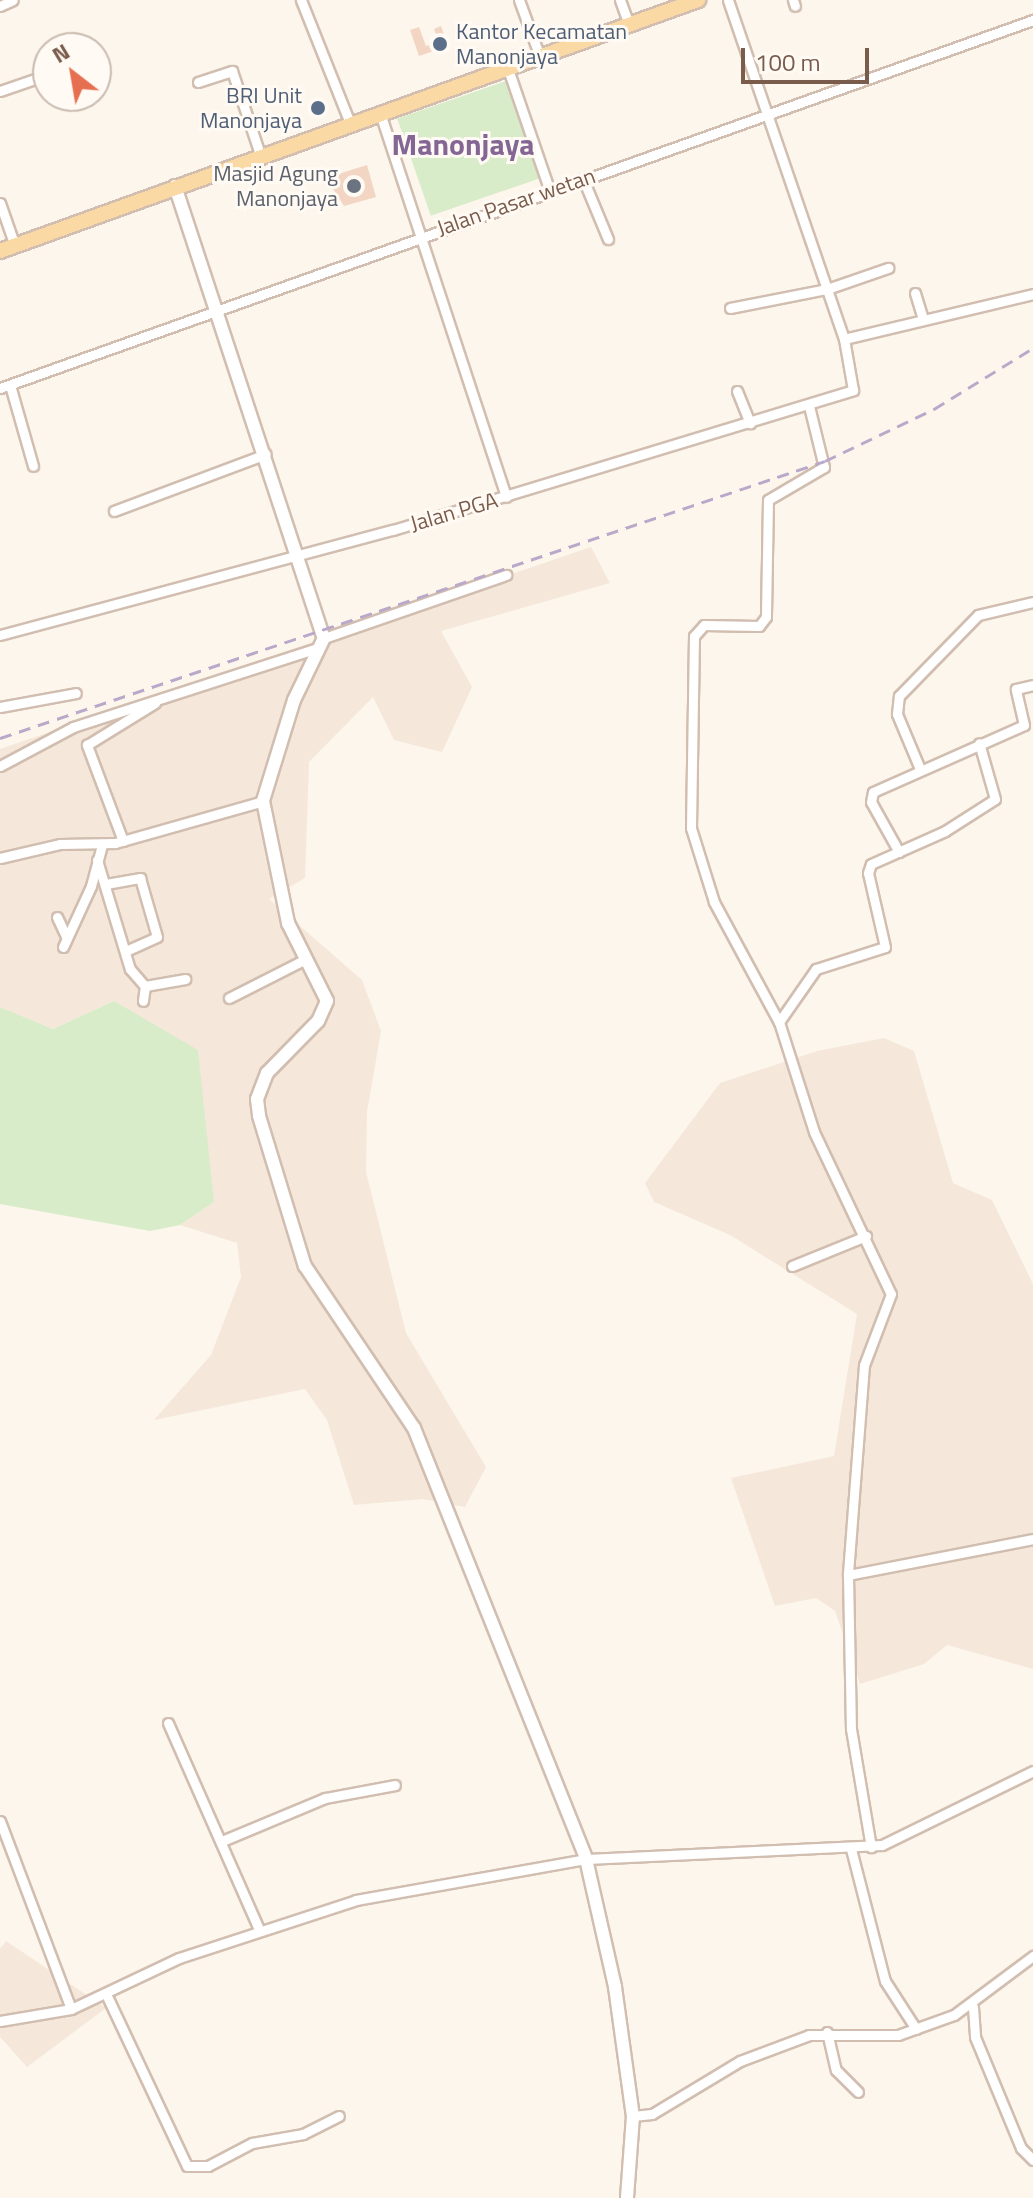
<!DOCTYPE html>
<style>
body{margin:0}
#map{position:relative;width:1033px;height:2198px;overflow:hidden;background:#fdf6ec;font-family:"Titillium Web",sans-serif}
div>[style]{position:absolute}
.residential>*{inset:0;background:#f5e8da}
.green>*{inset:0;background:#d8ecc9;transform-origin:0 0}
.building>*{inset:0;background:#f3d5c3}
.roads{filter:drop-shadow(2px 0 #d1beb0) drop-shadow(-2px 0 #d1beb0) drop-shadow(0 2px #d1beb0) drop-shadow(0 -2px #d1beb0)}
.street>*{height:9px;margin:-4.5px;padding:0 4.5px;transform-origin:4.5px;border-radius:4.5px;background:#fff}
.secondary>*{height:12px;margin:-6px;padding:0 6px;transform-origin:6px;border-radius:6px;background:#fff}
.primary>*{height:14px;margin:-7px;padding:0 7px;transform-origin:7px;border-radius:7px;background:#fbd9a5}
.rail>*{height:3px;margin-top:-1.5px;transform-origin:0;background:repeating-linear-gradient(90deg,#b9a8c9 0 12px,transparent 0 20px)}
.dots>*{width:22px;height:22px;translate:-50% -50%;box-sizing:border-box;border:4px solid #fffaf3;border-radius:50%}
span{translate:-50% -50%;white-space:nowrap;text-align:center;line-height:1.15;-webkit-text-stroke:6px #fffaf3;paint-order:stroke}
.service-label{font-size:22px;color:#4e5e75}
.left{translate:0 -50%;text-align:left}
.right{translate:-100% -50%;text-align:right}
.worship-label{font-size:22px;color:#5b616d}
.street-label{font-size:22px;color:#7a5c4d}
.district-label{font-size:30px;color:#846695;font-weight:700}
.north{position:absolute;left:32px;top:32px;width:80px;height:80px;box-sizing:border-box;background:#fffaf3;border:2px solid #cabbb1;border-radius:50%;rotate:329deg;font-size:22px;font-weight:700;line-height:32px;text-align:center;color:#7a5c4d}
.north::after{content:'';display:block;margin:auto;width:28px;height:36px;background:#e76f51;clip-path:polygon(50% 0,100% 100%,50% 72%,0 100%)}
.scale{position:absolute;left:741px;top:48px;width:128px;height:36px;box-sizing:border-box;border:4px solid #7a5c4d;border-top:0;padding-left:10px;font-size:24px;line-height:28px;white-space:nowrap;color:#7a5c4d;-webkit-text-stroke:6px #fffaf3;paint-order:stroke}
</style>
<div id="map">
<div class="residential">
<div style="clip-path:polygon(591px 547px,610px 583px,441px 631px,472px 687px,442px 752px,394px 740px,373px 697px,309px 762px,305px 878px,269px 899px,362px 980px,381px 1031px,367px 1112px,366px 1172px,406px 1333px,486px 1467px,465px 1507px,423px 1499px,354px 1505px,327px 1420px,305px 1389px,154px 1420px,211px 1355px,241px 1277px,237px 1243px,180px 1225px,214px 1202px,114px 1001px,53px 1029px,0 1007px,0 749px)"></div>
<div style="clip-path:polygon(884px 1038px,914px 1051px,953px 1183px,992px 1200px,1033px 1284px,1033px 1669px,947px 1645px,924px 1664px,860px 1684px,835px 1611px,816px 1598px,775px 1606px,731px 1478px,834px 1456px,857px 1314px,730px 1235px,654px 1202px,645px 1183px,720px 1083px,817px 1051px)"></div>
<div style="clip-path:polygon(6px 1941px,106px 2008px,27px 2067px,0 2037px,0 1949px)"></div>
</div>
<div class="green">
<div style="left:506px;top:81px;width:103px;height:115px;rotate:71deg"></div>
<div style="clip-path:polygon(114px 1001px,198px 1050px,214px 1202px,180px 1225px,150px 1231px,0 1204px,0 1007px,53px 1029px)"></div>
</div>
<div class="building">
<div style="clip-path:polygon(441px 26px,448px 46px,419px 56px,410px 30px,419px 27px,426px 46px,439px 42px,434px 29px)"></div>
<div style="clip-path:polygon(367px 165px,376px 197px,344px 206px,332px 187px,338px 185px,335px 175px)"></div>
</div>
<div class="roads">
<div class="street">
<div style="left:301px;top:0;width:132px;rotate:68.3deg"></div>
<div style="left:519px;top:0;width:61px;rotate:69.8deg"></div>
<div style="left:620px;top:0;width:27px;rotate:70deg"></div>
<div style="left:793px;top:0;width:6px;rotate:72deg"></div>
<div style="left:0;top:6px;width:14px;rotate:-25deg"></div>
<div style="left:508px;top:69px;width:127px;rotate:71.1deg"></div>
<div style="left:198px;top:82px;width:36px;rotate:-18deg"></div>
<div style="left:232px;top:71px;width:88px;rotate:71.4deg"></div>
<div style="left:0;top:91px;width:43px;rotate:-18.9deg"></div>
<div style="left:41px;top:77px;width:11px;rotate:52deg"></div>
<div style="left:380px;top:113px;width:404px;rotate:71.8deg"></div>
<div style="left:583px;top:179px;width:65px;rotate:67.4deg"></div>
<div style="left:0;top:203px;width:46px;rotate:70.8deg"></div>
<div style="left:915px;top:293px;width:27px;rotate:73deg"></div>
<div style="left:730px;top:308px;width:99px;rotate:-11.1deg"></div>
<div style="left:827px;top:289px;width:65px;rotate:-19deg"></div>
<div style="left:844px;top:339px;width:194px;rotate:-13.4deg"></div>
<div style="left:10px;top:385px;width:84px;rotate:74.1deg"></div>
<div style="left:0;top:388px;width:1097px;rotate:-19.61deg"></div>
<div style="left:737px;top:391px;width:35px;rotate:68deg"></div>
<div style="left:809px;top:406px;width:63px;rotate:76.2deg"></div>
<div style="left:824px;top:467px;width:65px;rotate:149.5deg"></div>
<div style="left:768px;top:500px;width:117px;rotate:91deg"></div>
<div style="left:766px;top:617px;width:11px;rotate:128deg"></div>
<div style="left:759px;top:626px;width:55px;rotate:-179deg"></div>
<div style="left:704px;top:625px;width:15px;rotate:132deg"></div>
<div style="left:694px;top:636px;width:192px;rotate:90.9deg"></div>
<div style="left:691px;top:828px;width:77px;rotate:72.7deg"></div>
<div style="left:714px;top:902px;width:136px;rotate:61.6deg"></div>
<div style="left:779px;top:1022px;width:115px;rotate:72.3deg"></div>
<div style="left:814px;top:1132px;width:179px;rotate:64.6deg"></div>
<div style="left:891px;top:1294px;width:76px;rotate:110.8deg"></div>
<div style="left:864px;top:1365px;width:211px;rotate:94.4deg"></div>
<div style="left:848px;top:1575px;width:154px;rotate:88.9deg"></div>
<div style="left:851px;top:1729px;width:120px;rotate:80.4deg"></div>
<div style="left:114px;top:511px;width:162px;rotate:-20.6deg"></div>
<div style="left:0;top:635px;width:407px;rotate:-15deg"></div>
<div style="left:393px;top:530px;width:481px;rotate:-16.9deg"></div>
<div style="left:853px;top:390px;width:52px;rotate:-100deg"></div>
<div style="left:844px;top:339px;width:358px;rotate:-108.9deg"></div>
<div style="left:324px;top:638px;width:193px;rotate:-19.1deg"></div>
<div style="left:0;top:707px;width:77px;rotate:-10.4deg"></div>
<div style="left:0;top:766px;width:83px;rotate:-28.1deg"></div>
<div style="left:73px;top:727px;width:256px;rotate:-17.9deg"></div>
<div style="left:920px;top:769px;width:60px;rotate:-112.7deg"></div>
<div style="left:897px;top:714px;width:18px;rotate:-84deg"></div>
<div style="left:899px;top:696px;width:113px;rotate:-45.7deg"></div>
<div style="left:978px;top:615px;width:57px;rotate:-13.3deg"></div>
<div style="left:123px;top:841px;width:103px;rotate:-110.6deg"></div>
<div style="left:87px;top:745px;width:80px;rotate:-31.7deg"></div>
<div style="left:899px;top:852px;width:57px;rotate:-119.2deg"></div>
<div style="left:871px;top:802px;width:10px;rotate:-79deg"></div>
<div style="left:873px;top:792px;width:165px;rotate:-23.9deg"></div>
<div style="left:1024px;top:725px;width:37px;rotate:-103deg"></div>
<div style="left:1016px;top:689px;width:17px;rotate:-13deg"></div>
<div style="left:0;top:858px;width:62px;rotate:-13.1deg"></div>
<div style="left:60px;top:844px;width:55px;rotate:-1deg"></div>
<div style="left:115px;top:843px;width:154px;rotate:-15.8deg"></div>
<div style="left:97px;top:860px;width:114px;rotate:73.2deg"></div>
<div style="left:130px;top:969px;width:23px;rotate:49deg"></div>
<div style="left:145px;top:986px;width:15px;rotate:98deg"></div>
<div style="left:106px;top:884px;width:35px;rotate:-10deg"></div>
<div style="left:140px;top:878px;width:61px;rotate:73.9deg"></div>
<div style="left:157px;top:937px;width:34px;rotate:156deg"></div>
<div style="left:57px;top:917px;width:23px;rotate:65deg"></div>
<div style="left:63px;top:947px;width:67px;rotate:-65.3deg"></div>
<div style="left:91px;top:886px;width:42px;rotate:-75deg"></div>
<div style="left:145px;top:986px;width:41px;rotate:-9.9deg"></div>
<div style="left:229px;top:998px;width:86px;rotate:-26.9deg"></div>
<div style="left:779px;top:1022px;width:65px;rotate:-55.1deg"></div>
<div style="left:816px;top:969px;width:72px;rotate:-17.7deg"></div>
<div style="left:885px;top:947px;width:76px;rotate:-102.9deg"></div>
<div style="left:868px;top:873px;width:9px;rotate:-72deg"></div>
<div style="left:871px;top:864px;width:81px;rotate:-24deg"></div>
<div style="left:945px;top:831px;width:59px;rotate:-32.6deg"></div>
<div style="left:995px;top:799px;width:58px;rotate:-105.9deg"></div>
<div style="left:792px;top:1266px;width:80px;rotate:-22.1deg"></div>
<div style="left:848px;top:1575px;width:188px;rotate:-11deg"></div>
<div style="left:168px;top:1723px;width:225px;rotate:66.2deg"></div>
<div style="left:0;top:1821px;width:201px;rotate:69.3deg"></div>
<div style="left:222px;top:1841px;width:112px;rotate:-22.7deg"></div>
<div style="left:325px;top:1798px;width:71px;rotate:-10.5deg"></div>
<div style="left:851px;top:1849px;width:136px;rotate:75.6deg"></div>
<div style="left:885px;top:1981px;width:57px;rotate:57.1deg"></div>
<div style="left:106px;top:1994px;width:190px;rotate:64.8deg"></div>
<div style="left:187px;top:2166px;width:21px"></div>
<div style="left:208px;top:2166px;width:50px;rotate:-27.6deg"></div>
<div style="left:252px;top:2143px;width:52px;rotate:-10deg"></div>
<div style="left:303px;top:2134px;width:40px;rotate:-26.6deg"></div>
<div style="left:973px;top:2007px;width:30px;rotate:86deg"></div>
<div style="left:975px;top:2037px;width:120px;rotate:67.5deg"></div>
<div style="left:1021px;top:2148px;width:17px;rotate:45deg"></div>
<div style="left:0;top:2021px;width:72px;rotate:-9.6deg"></div>
<div style="left:71px;top:2009px;width:119px;rotate:-25.3deg"></div>
<div style="left:179px;top:1958px;width:186px;rotate:-18.1deg"></div>
<div style="left:356px;top:1900px;width:234px;rotate:-10.1deg"></div>
<div style="left:586px;top:1859px;width:296px;rotate:-2.7deg"></div>
<div style="left:882px;top:1845px;width:168px;rotate:-26.1deg"></div>
<div style="left:827px;top:2032px;width:39px;rotate:77deg"></div>
<div style="left:836px;top:2070px;width:31px;rotate:45deg"></div>
<div style="left:633px;top:2116px;width:19px;rotate:-6deg"></div>
<div style="left:652px;top:2114px;width:103px;rotate:-31.1deg"></div>
<div style="left:740px;top:2061px;width:74px;rotate:-20.6deg"></div>
<div style="left:809px;top:2035px;width:89px"></div>
<div style="left:898px;top:2035px;width:59px;rotate:-19.7deg"></div>
<div style="left:954px;top:2015px;width:99px;rotate:-36.8deg"></div>
</div>
<div class="secondary">
<div style="left:175px;top:186px;width:476px;rotate:71.8deg"></div>
<div style="left:324px;top:638px;width:69px;rotate:115.8deg"></div>
<div style="left:294px;top:700px;width:106px;rotate:107.1deg"></div>
<div style="left:263px;top:801px;width:125px;rotate:78.4deg"></div>
<div style="left:288px;top:923px;width:87px;rotate:63.4deg"></div>
<div style="left:327px;top:1001px;width:22px;rotate:114deg"></div>
<div style="left:318px;top:1021px;width:73px;rotate:134.4deg"></div>
<div style="left:267px;top:1073px;width:28px;rotate:111deg"></div>
<div style="left:257px;top:1099px;width:17px;rotate:83deg"></div>
<div style="left:259px;top:1116px;width:157px;rotate:73deg"></div>
<div style="left:305px;top:1266px;width:195px;rotate:56.1deg"></div>
<div style="left:414px;top:1428px;width:464px;rotate:68.2deg"></div>
<div style="left:586px;top:1859px;width:131px;rotate:77.2deg"></div>
<div style="left:615px;top:1987px;width:130px;rotate:82.1deg"></div>
<div style="left:633px;top:2116px;width:82px;rotate:94.2deg"></div>
</div>
<div class="primary">
<div style="left:0;top:251px;width:742px;rotate:-19.78deg"></div>
</div>
</div>
<div class="rail">
<div style="left:0;top:738px;width:870px;rotate:-18.56deg"></div>
<div style="left:825px;top:461px;width:121px;rotate:-25.5deg"></div>
<div style="left:934px;top:409px;width:116px;rotate:-31.6deg"></div>
</div>
<div class="dots">
<div style="left:440px;top:44px;background:#5c6f8a"></div>
<div style="left:318px;top:108px;background:#5c6f8a"></div>
<div style="left:354px;top:186px;background:#6b7280"></div>
</div>
<div class="service-label">
<span class="left" style="left:456px;top:44px">Kantor Kecamatan<br>Manonjaya</span>
<span class="right" style="left:302px;top:108px">BRI Unit<br>Manonjaya</span>
</div>
<div class="worship-label">
<span class="right" style="left:338px;top:186px">Masjid Agung<br>Manonjaya</span>
</div>
<div class="street-label">
<span style="left:516px;top:202px;rotate:-19deg">Jalan Pasar wetan</span>
<span style="left:454px;top:512px;rotate:-16deg">Jalan PGA</span>
</div>
<div class="district-label">
<span style="left:463px;top:144px">Manonjaya</span>
</div>
<div class="north">N</div>
<div class="scale">100 m</div>
</div>
